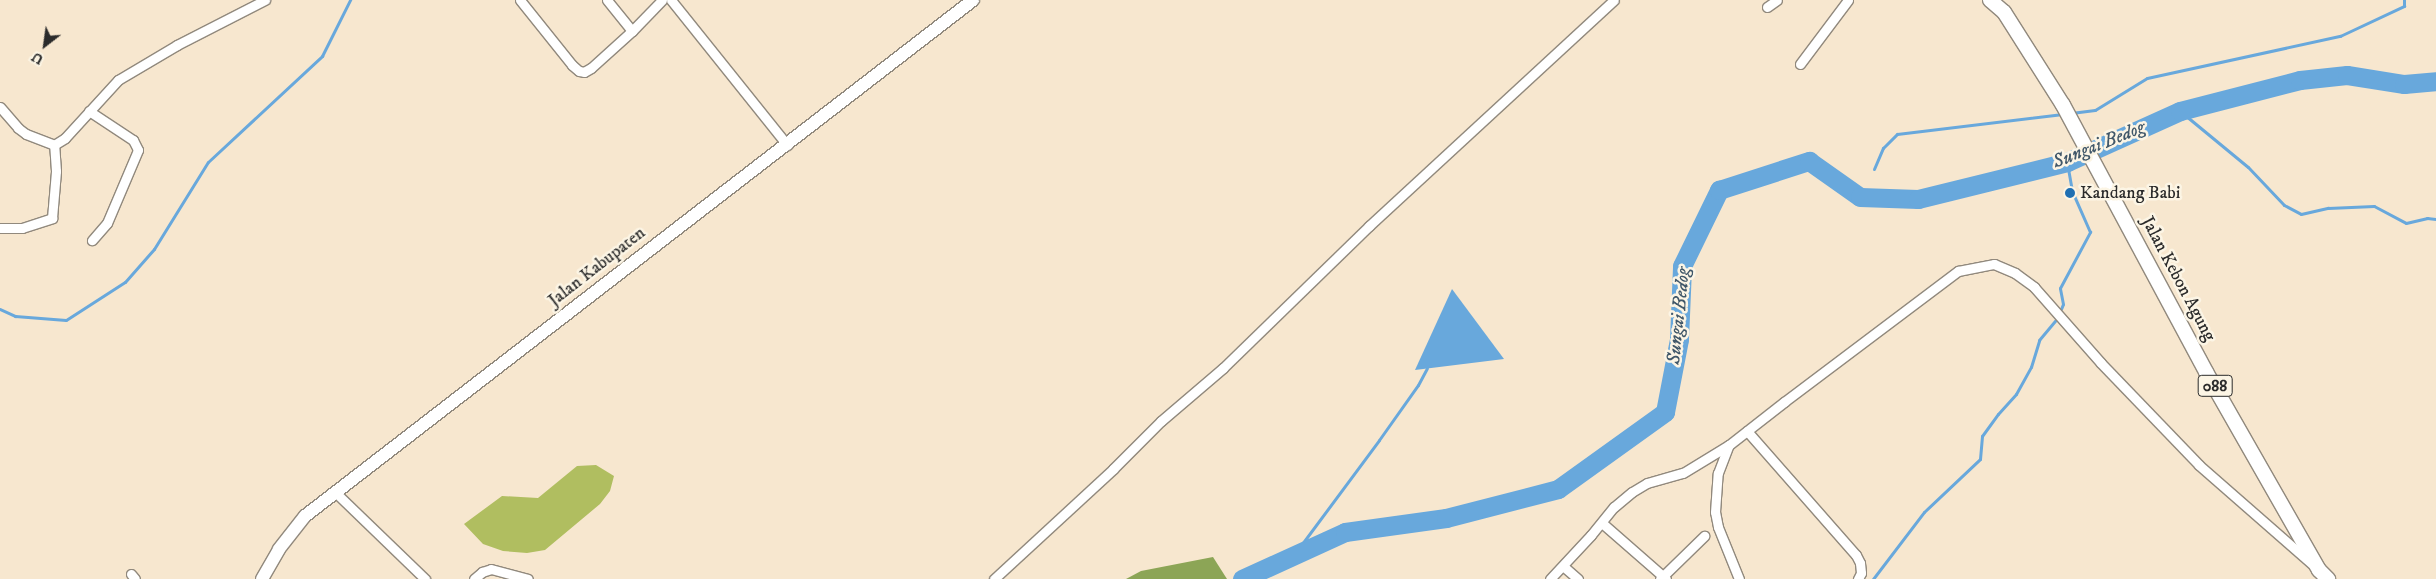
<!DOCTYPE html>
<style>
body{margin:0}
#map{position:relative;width:2436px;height:579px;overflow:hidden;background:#f7e7cf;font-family:"IM FELL DW Pica",serif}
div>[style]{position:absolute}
.green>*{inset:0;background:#b0be60}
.forest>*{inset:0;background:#8ca556}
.water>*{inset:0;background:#68a8dc}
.stream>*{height:3px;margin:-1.5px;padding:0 1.5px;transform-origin:1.5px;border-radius:1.5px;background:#68a8dc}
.river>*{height:19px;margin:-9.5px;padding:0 9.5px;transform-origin:9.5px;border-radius:9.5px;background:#68a8dc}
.roads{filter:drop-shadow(1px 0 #91897d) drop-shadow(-1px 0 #91897d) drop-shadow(0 1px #91897d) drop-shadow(0 -1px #91897d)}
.minor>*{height:9px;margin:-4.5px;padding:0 4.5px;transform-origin:4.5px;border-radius:4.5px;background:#fff}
.secondary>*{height:12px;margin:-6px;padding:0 6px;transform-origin:6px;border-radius:6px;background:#fff}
.primary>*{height:14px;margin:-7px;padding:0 7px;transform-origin:7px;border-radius:7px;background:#fff}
.dots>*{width:14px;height:14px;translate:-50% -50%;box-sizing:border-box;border:2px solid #fcf5e5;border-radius:50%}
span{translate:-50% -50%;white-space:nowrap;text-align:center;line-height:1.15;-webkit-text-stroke:5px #fcf5e5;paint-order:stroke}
.shield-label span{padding:1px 4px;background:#fcf5e5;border:1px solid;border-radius:4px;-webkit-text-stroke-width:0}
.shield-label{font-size:16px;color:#2b2b2b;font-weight:700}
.poi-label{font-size:18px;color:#2b2b2b}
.left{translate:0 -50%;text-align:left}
.street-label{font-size:18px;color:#2b2b2b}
.water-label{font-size:19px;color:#405769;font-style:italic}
.north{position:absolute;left:20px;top:20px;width:50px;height:50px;-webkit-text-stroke:4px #fcf5e5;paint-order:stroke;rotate:210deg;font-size:14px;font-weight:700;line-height:20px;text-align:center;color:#2b2b2b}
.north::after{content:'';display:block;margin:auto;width:18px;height:22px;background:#2b2b2b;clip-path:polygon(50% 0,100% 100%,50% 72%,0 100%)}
</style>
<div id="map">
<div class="green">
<div style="clip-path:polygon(596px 465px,614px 476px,610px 491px,600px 504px,545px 550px,527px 553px,503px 551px,483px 544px,464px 524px,502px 496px,538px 498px,577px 466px)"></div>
</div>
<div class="forest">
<div style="clip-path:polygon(1213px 557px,1227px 579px,1126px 579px,1141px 571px)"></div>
</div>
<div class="water">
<div style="clip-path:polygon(1452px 289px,1504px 359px,1415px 370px)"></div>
</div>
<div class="stream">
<div style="left:2180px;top:111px;width:88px;rotate:39.5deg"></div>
<div style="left:2248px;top:167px;width:52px;rotate:46.5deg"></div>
<div style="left:2284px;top:205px;width:19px;rotate:28deg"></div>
<div style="left:2301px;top:214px;width:28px;rotate:-13deg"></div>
<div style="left:2328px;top:208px;width:46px;rotate:-2.5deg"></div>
<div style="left:2374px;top:206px;width:36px;rotate:28deg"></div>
<div style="left:2406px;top:223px;width:22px;rotate:-13deg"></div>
<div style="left:2427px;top:218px;width:9px;rotate:6deg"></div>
<div style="left:2071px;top:113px;width:24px;rotate:-7deg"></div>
<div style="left:2095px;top:110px;width:61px;rotate:-31.6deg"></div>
<div style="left:2147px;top:78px;width:198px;rotate:-12.3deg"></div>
<div style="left:2340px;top:36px;width:71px;rotate:-25.1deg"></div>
<div style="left:2404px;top:6px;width:6px;rotate:-90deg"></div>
<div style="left:1874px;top:169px;width:23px;rotate:-67deg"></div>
<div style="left:1883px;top:148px;width:20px;rotate:-45deg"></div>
<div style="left:1897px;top:134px;width:167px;rotate:-6.9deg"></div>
<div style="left:0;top:309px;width:17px;rotate:25deg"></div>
<div style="left:15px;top:316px;width:51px;rotate:4.5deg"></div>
<div style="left:66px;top:320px;width:70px;rotate:-32.8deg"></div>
<div style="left:125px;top:282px;width:44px;rotate:-48.7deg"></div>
<div style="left:154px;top:249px;width:102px;rotate:-58.2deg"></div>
<div style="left:208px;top:162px;width:156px;rotate:-42.9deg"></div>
<div style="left:322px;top:56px;width:63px;rotate:-63.4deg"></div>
<div style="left:2061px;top:309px;width:5px;rotate:-68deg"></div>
<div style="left:2063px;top:304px;width:16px;rotate:-101deg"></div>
<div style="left:2060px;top:288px;width:64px;rotate:-61.8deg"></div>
<div style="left:2090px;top:232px;width:45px;rotate:-113.7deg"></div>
<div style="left:2072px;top:191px;width:29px;rotate:-100deg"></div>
<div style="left:1293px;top:556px;width:144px;rotate:-53.4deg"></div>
<div style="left:1379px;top:440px;width:67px;rotate:-54.7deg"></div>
<div style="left:1418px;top:385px;width:19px;rotate:-62deg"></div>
<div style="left:1873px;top:579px;width:84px;rotate:-52.7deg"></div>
<div style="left:1924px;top:512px;width:77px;rotate:-43.4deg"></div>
<div style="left:1980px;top:459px;width:23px;rotate:-85deg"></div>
<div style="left:1982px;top:436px;width:27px;rotate:-54deg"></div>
<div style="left:1998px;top:414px;width:27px;rotate:-48deg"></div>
<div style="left:2016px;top:394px;width:31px;rotate:-61deg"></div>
<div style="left:2031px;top:367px;width:28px;rotate:-73deg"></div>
<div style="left:2039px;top:340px;width:26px;rotate:-50deg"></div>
</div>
<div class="river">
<div style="left:1242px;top:579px;width:113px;rotate:-24.5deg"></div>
<div style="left:1345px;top:532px;width:102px;rotate:-7.9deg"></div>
<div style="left:1446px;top:518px;width:116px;rotate:-14.5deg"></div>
<div style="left:1558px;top:489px;width:132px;rotate:-35.7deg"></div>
<div style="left:1665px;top:412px;width:74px;rotate:-79.1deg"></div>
<div style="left:1679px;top:339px;width:73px;rotate:-87.6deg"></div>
<div style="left:1682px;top:266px;width:85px;rotate:-64deg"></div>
<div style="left:1719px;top:190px;width:95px;rotate:-17.9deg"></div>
<div style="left:1809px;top:161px;width:62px;rotate:35.2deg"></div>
<div style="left:1860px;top:197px;width:58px;rotate:2deg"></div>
<div style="left:1918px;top:199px;width:154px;rotate:-13.9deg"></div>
<div style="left:2067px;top:162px;width:124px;rotate:-24.3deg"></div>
<div style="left:2180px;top:111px;width:124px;rotate:-14.5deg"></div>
<div style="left:2300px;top:80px;width:47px;rotate:-6.1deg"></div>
<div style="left:2347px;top:75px;width:58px;rotate:9deg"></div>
<div style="left:2404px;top:84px;width:32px;rotate:-5deg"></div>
</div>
<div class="roads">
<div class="minor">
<div style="left:520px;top:0;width:83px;rotate:51.3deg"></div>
<div style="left:572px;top:65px;width:9px;rotate:41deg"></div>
<div style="left:579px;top:71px;width:5px;rotate:11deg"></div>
<div style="left:584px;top:72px;width:8px;rotate:-30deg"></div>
<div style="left:591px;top:68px;width:55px;rotate:-42.1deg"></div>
<div style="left:632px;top:31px;width:43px;rotate:-45.9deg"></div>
<div style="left:607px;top:0;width:40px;rotate:51deg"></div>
<div style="left:671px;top:0;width:186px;rotate:51.3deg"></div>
<div style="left:1767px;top:7px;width:12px;rotate:-35deg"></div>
<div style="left:1800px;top:64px;width:80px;rotate:-53.1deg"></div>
<div style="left:0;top:107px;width:28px;rotate:49deg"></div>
<div style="left:18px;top:128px;width:10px;rotate:37deg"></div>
<div style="left:26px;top:134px;width:30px;rotate:21deg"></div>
<div style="left:54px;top:145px;width:13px;rotate:-32deg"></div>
<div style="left:65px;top:138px;width:79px;rotate:-47.6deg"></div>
<div style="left:118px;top:80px;width:69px;rotate:-30.7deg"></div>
<div style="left:177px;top:45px;width:99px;rotate:-27.1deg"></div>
<div style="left:89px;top:111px;width:53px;rotate:33.4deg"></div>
<div style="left:133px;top:140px;width:11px;rotate:63deg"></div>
<div style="left:138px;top:150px;width:79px;rotate:113deg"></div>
<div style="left:107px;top:223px;width:23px;rotate:131deg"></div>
<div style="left:0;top:228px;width:22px"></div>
<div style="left:22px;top:228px;width:32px;rotate:-18deg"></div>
<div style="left:52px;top:218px;width:47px;rotate:-85.1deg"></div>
<div style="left:56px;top:171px;width:26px;rotate:-94deg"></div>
<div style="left:1747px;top:431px;width:165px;rotate:48.7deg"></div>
<div style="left:1856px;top:555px;width:9px;rotate:63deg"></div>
<div style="left:1860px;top:563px;width:10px;rotate:84deg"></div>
<div style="left:1861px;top:573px;width:7px;rotate:117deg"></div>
<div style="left:336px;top:493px;width:124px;rotate:44deg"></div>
<div style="left:1602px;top:523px;width:85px;rotate:41.2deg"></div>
<div style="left:1563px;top:566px;width:20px;rotate:41deg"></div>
<div style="left:131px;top:574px;width:6px;rotate:51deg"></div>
<div style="left:474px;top:579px;width:11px;rotate:-41deg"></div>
<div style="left:482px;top:572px;width:9px;rotate:-18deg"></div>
<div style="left:491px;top:569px;width:38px;rotate:15deg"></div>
<div style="left:994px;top:579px;width:162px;rotate:-42.7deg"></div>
<div style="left:1113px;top:469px;width:68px;rotate:-45deg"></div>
<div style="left:1161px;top:421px;width:82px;rotate:-40.5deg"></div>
<div style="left:1223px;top:368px;width:204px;rotate:-44.2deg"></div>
<div style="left:1369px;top:226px;width:333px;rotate:-42.7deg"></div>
<div style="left:1550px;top:579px;width:60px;rotate:-47deg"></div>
<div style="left:1591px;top:535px;width:36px;rotate:-51deg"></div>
<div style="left:1614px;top:507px;width:23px;rotate:-40deg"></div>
<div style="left:1632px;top:492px;width:17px;rotate:-31deg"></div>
<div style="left:1647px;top:483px;width:37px;rotate:-16deg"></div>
<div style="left:1683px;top:473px;width:54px;rotate:-31.3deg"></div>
<div style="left:1660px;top:579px;width:62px;rotate:-44.3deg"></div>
<div style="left:1739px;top:579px;width:56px;rotate:-112deg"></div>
<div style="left:1718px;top:527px;width:15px;rotate:-101deg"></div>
<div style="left:1715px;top:512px;width:39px;rotate:-86deg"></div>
<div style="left:1718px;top:473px;width:30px;rotate:-69deg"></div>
<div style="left:1729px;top:445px;width:70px;rotate:-38deg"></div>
<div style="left:1784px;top:402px;width:218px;rotate:-37deg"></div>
<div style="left:1958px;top:271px;width:37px;rotate:-11deg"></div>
<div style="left:1994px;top:264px;width:23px;rotate:23deg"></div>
<div style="left:2015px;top:273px;width:24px;rotate:36deg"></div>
<div style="left:2034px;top:287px;width:101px;rotate:48.6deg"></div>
<div style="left:2101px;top:363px;width:141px;rotate:46.1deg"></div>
<div style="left:2199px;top:465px;width:149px;rotate:41.2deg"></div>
</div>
<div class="secondary">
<div style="left:262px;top:579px;width:34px;rotate:-60deg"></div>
<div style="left:279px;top:549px;width:42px;rotate:-51.8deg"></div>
<div style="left:305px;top:516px;width:844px;rotate:-37.68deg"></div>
</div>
<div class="primary">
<div style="left:1990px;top:0;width:18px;rotate:41deg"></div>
<div style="left:2004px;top:12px;width:110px;rotate:57.6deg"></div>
<div style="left:2063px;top:105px;width:303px;rotate:61.8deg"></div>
<div style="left:2206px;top:372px;width:228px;rotate:60.3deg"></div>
<div style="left:2319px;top:570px;width:13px;rotate:45deg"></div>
</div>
</div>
<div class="dots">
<div style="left:2070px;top:193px;background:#1f6fb2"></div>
</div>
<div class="shield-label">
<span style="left:2215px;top:386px">088</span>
</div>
<div class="poi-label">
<span class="left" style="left:2080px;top:193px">Kandang Babi</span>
</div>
<div class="street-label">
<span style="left:597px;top:267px;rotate:-38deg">Jalan Kabupaten</span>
<span style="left:2178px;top:279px;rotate:62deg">Jalan Kebon Agung</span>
</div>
<div class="water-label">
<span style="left:2099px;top:145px;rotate:-22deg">Sungai Bedog</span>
<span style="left:1679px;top:316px;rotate:-84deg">Sungai Bedog</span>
</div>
<div class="north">U</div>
</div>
